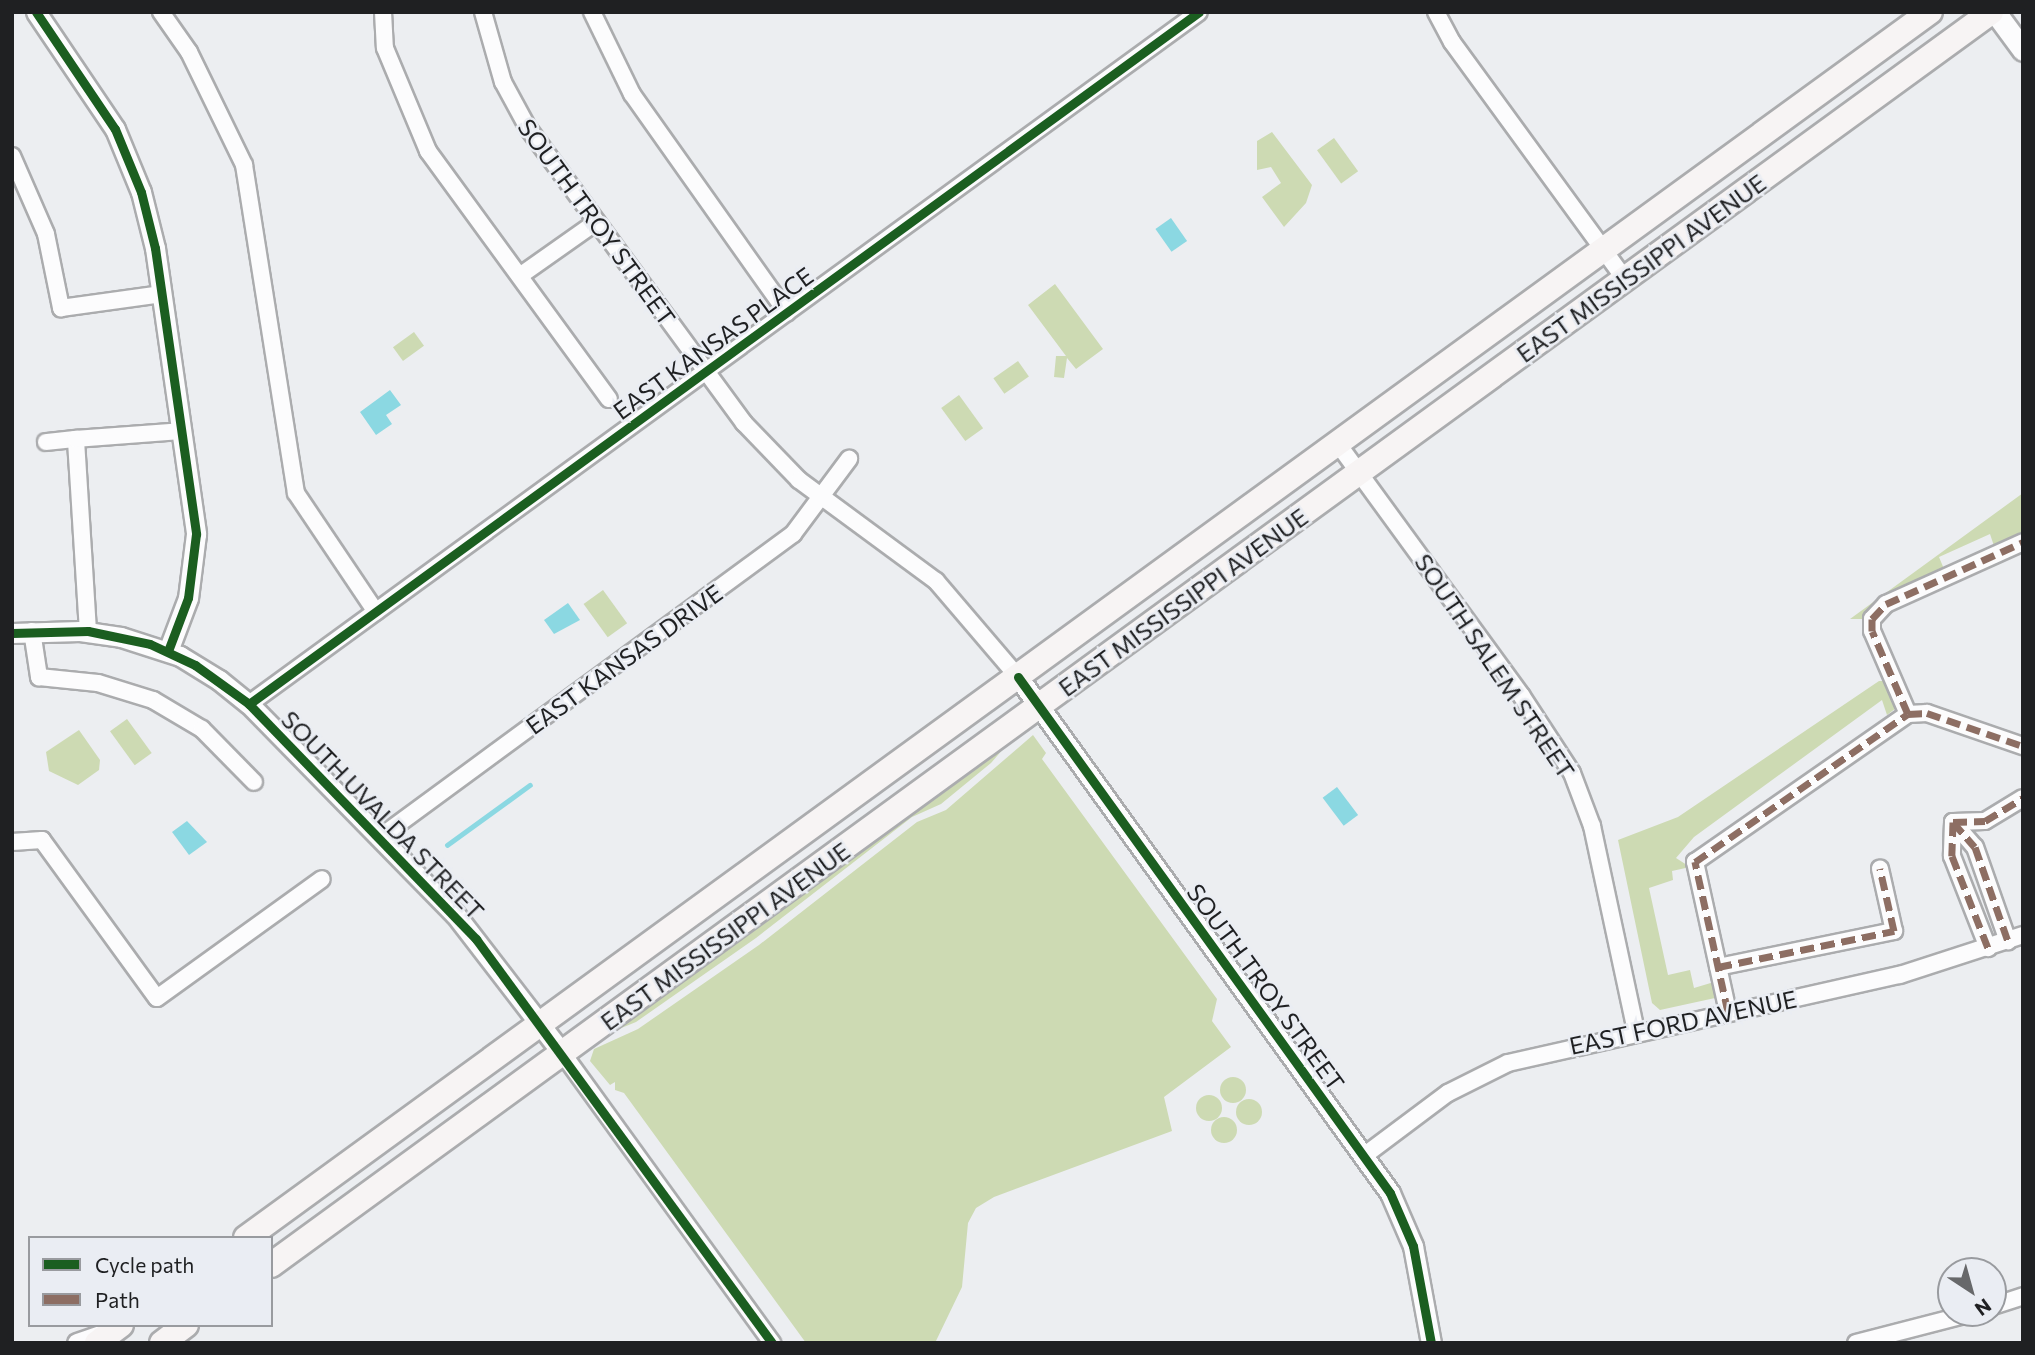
<!DOCTYPE html>
<style>
body{margin:0}
#map{position:relative;width:2035px;height:1355px;overflow:hidden;background:#eceef1;font-family:Commissioner,sans-serif}
div>[style]{position:absolute}
.green>*{inset:0;background:#cddab3;transform-origin:0 0}
.round{border-radius:50%}
.water>*{inset:0;background:#8bd8e2;transform-origin:0 0}
.stream>*{height:4.5px;margin:-2.25px;padding:0 2.25px;transform-origin:2.25px;border-radius:2.25px;background:#8bd8e2}
.roads{filter:drop-shadow(2px 0 #abacae) drop-shadow(-2px 0 #abacae) drop-shadow(0 2px #abacae) drop-shadow(0 -2px #abacae)}
.minor>*{height:16px;margin:-8px;padding:0 8px;transform-origin:8px;border-radius:8px;background:#fcfcfd}
.tertiary>*{height:19px;margin:-9.5px;padding:0 9.5px;transform-origin:9.5px;border-radius:9.5px;background:#fcfcfd}
.secondary>*{height:21px;margin:-10.5px;padding:0 10.5px;transform-origin:10.5px;border-radius:10.5px;background:#fcfcfd}
.primary>*{height:24px;margin:-12px;padding:0 12px;transform-origin:12px;border-radius:12px;background:#f7f4f4}
.quiet>*{height:7px;margin-top:-3.5px;transform-origin:0;background:repeating-linear-gradient(90deg,#8d6e63 0 14px,transparent 0 21px)}
.cycleway>*{height:9px;margin:-4.5px;padding:0 4.5px;transform-origin:4.5px;border-radius:4.5px;background:#1b5e20}
span{translate:-50% -50%;white-space:nowrap;text-align:center;line-height:1.15;-webkit-text-stroke:5px #eaedf3;paint-order:stroke}
.street-label{font-size:24px;color:#1f2022}
.frame{position:absolute;inset:0;border:14px solid #1f2022;pointer-events:none}
.legend{position:absolute;left:28px;top:1236px;width:245px;height:91px;box-sizing:border-box;background:#eaedf3;border:2px solid #999b9f;margin:0;padding:9px 12px;list-style:none;font-size:21px;color:#1f2022}
.legend li{display:flex;align-items:center;gap:14px;height:35px}
.legend b{width:35px;border:2px solid #999b9f}
.north{position:absolute;left:1937px;top:1257px;width:70px;height:70px;box-sizing:border-box;background:#eaedf3;border:2px solid #999b9f;border-radius:50%;rotate:144deg;font-size:19px;font-weight:700;line-height:28px;text-align:center;color:#1f2022}
.north::after{content:'';display:block;margin:auto;width:24px;height:32px;background:#67686a;clip-path:polygon(50% 0,100% 100%,50% 72%,0 100%)}
</style>
<div id="map">
<div class="green">
<div style="clip-path:polygon(1272px 132px,1312px 185px,1306px 203px,1284px 227px,1262px 197px,1281px 183px,1271px 167px,1257px 170px,1257px 141px)"></div>
<div style="left:1334px;top:138px;width:41px;height:21px;rotate:54deg"></div>
<div style="clip-path:polygon(1055px 284px,1103px 349px,1076px 369px,1067px 358px,1064px 378px,1054px 377px,1056px 356px,1066px 356px,1028px 305px)"></div>
<div style="left:414px;top:332px;width:17px;height:26px;rotate:54deg"></div>
<div style="left:1018px;top:361px;width:19px;height:30px;rotate:55deg"></div>
<div style="left:959px;top:395px;width:41px;height:22px;rotate:54deg"></div>
<div style="clip-path:polygon(2023px 493px,2023px 532px,1994px 546px,1990px 534px,1939px 557px,1944px 569px,1878px 601px,1863px 619px,1850px 619px)"></div>
<div style="left:603px;top:590px;width:41px;height:24px;rotate:54deg"></div>
<div style="clip-path:polygon(1879px 681px,1886px 681px,1900px 705px,1887px 715px,1882px 700px,1694px 837px,1676px 858px,1690px 867px,1672px 871px,1673px 880px,1649px 888px,1668px 975px,1690px 970px,1694px 988px,1714px 982px,1715px 998px,1660px 1010px,1652px 1003px,1618px 840px,1678px 817px)"></div>
<div style="left:127px;top:719px;width:42px;height:21px;rotate:54deg"></div>
<div style="clip-path:polygon(79px 730px,100px 760px,99px 770px,78px 785px,49px 771px,46px 752px)"></div>
<div style="clip-path:polygon(1033px 735px,1046px 753px,1042px 759px,1217px 999px,1212px 1021px,1231px 1047px,1164px 1097px,1172px 1131px,994px 1197px,976px 1208px,968px 1223px,962px 1287px,935px 1343px,806px 1343px,624px 1093px,615px 1090px,615px 1082px,610px 1085px,590px 1061px,594px 1049px,638px 1029px,759px 945px,917px 822px,946px 810px)"></div>
<div style="clip-path:polygon(1010px 741px,991px 763px,941px 804px,912px 817px,756px 938px,636px 1022px,609px 1033px)"></div>
<div class="round" style="left:1220px;top:1077px;width:26px;height:26px"></div>
<div class="round" style="left:1196px;top:1095px;width:26px;height:26px"></div>
<div class="round" style="left:1236px;top:1099px;width:26px;height:26px"></div>
<div class="round" style="left:1211px;top:1117px;width:26px;height:26px"></div>
</div>
<div class="water">
<div style="left:1171px;top:218px;width:28px;height:19px;rotate:55deg"></div>
<div style="clip-path:polygon(390px 390px,401px 405px,386px 415px,392px 424px,376px 435px,360px 412px)"></div>
<div style="clip-path:polygon(568px 603px,580px 620px,554px 634px,544px 620px)"></div>
<div style="left:1337px;top:787px;width:35px;height:18px;rotate:53deg"></div>
<div style="clip-path:polygon(187px 821px,207px 842px,189px 855px,172px 832px)"></div>
</div>
<div class="stream">
<div style="left:447px;top:845px;width:102px;rotate:-35.9deg"></div>
</div>
<div class="roads">
<div class="minor">
<div style="left:161px;top:12px;width:49px;rotate:55deg"></div>
<div style="left:189px;top:52px;width:126px;rotate:64deg"></div>
<div style="left:244px;top:165px;width:332px;rotate:81deg"></div>
<div style="left:296px;top:493px;width:143px;rotate:56.1deg"></div>
<div style="left:383px;top:12px;width:36px;rotate:87deg"></div>
<div style="left:385px;top:48px;width:112px;rotate:67.3deg"></div>
<div style="left:428px;top:151px;width:307px;rotate:53.9deg"></div>
<div style="left:483px;top:12px;width:73px;rotate:74.1deg"></div>
<div style="left:503px;top:82px;width:52px;rotate:61.5deg"></div>
<div style="left:528px;top:128px;width:366px;rotate:53.8deg"></div>
<div style="left:744px;top:423px;width:79px;rotate:46deg"></div>
<div style="left:799px;top:480px;width:170px;rotate:36.4deg"></div>
<div style="left:936px;top:581px;width:126px;rotate:49.5deg"></div>
<div style="left:592px;top:12px;width:91px;rotate:64deg"></div>
<div style="left:632px;top:94px;width:268px;rotate:54.7deg"></div>
<div style="left:1436px;top:12px;width:34px;rotate:62deg"></div>
<div style="left:1452px;top:42px;width:293px;rotate:53.9deg"></div>
<div style="left:12px;top:156px;width:85px;rotate:66.4deg"></div>
<div style="left:46px;top:234px;width:76px;rotate:78.5deg"></div>
<div style="left:61px;top:308px;width:102px;rotate:-7.9deg"></div>
<div style="left:521px;top:275px;width:92px;rotate:-35.2deg"></div>
<div style="left:46px;top:442px;width:30px;rotate:-6deg"></div>
<div style="left:1338px;top:444px;width:311px;rotate:53.9deg"></div>
<div style="left:1521px;top:695px;width:93px;rotate:56.8deg"></div>
<div style="left:1572px;top:773px;width:57px;rotate:69.3deg"></div>
<div style="left:1592px;top:826px;width:211px;rotate:77.9deg"></div>
<div style="left:32px;top:631px;width:47px;rotate:81.3deg"></div>
<div style="left:39px;top:677px;width:59px;rotate:5.8deg"></div>
<div style="left:98px;top:683px;width:58px;rotate:17.2deg"></div>
<div style="left:153px;top:700px;width:57px;rotate:30.6deg"></div>
<div style="left:202px;top:729px;width:74px;rotate:45.5deg"></div>
<div style="left:88px;top:631px;width:192px;rotate:-93.6deg"></div>
<div style="left:76px;top:439px;width:107px;rotate:-4.3deg"></div>
<div style="left:249px;top:704px;width:1175px;rotate:-36.07deg"></div>
<div style="left:1908px;top:714px;width:90px;rotate:-113.4deg"></div>
<div style="left:1872px;top:631px;width:12px;rotate:-90deg"></div>
<div style="left:1872px;top:619px;width:21px;rotate:-47deg"></div>
<div style="left:1886px;top:604px;width:150px;rotate:-24.3deg"></div>
<div style="left:1953px;top:822px;width:34px;rotate:92deg"></div>
<div style="left:1952px;top:856px;width:99px;rotate:68.6deg"></div>
<div style="left:1953px;top:822px;width:33px;rotate:49deg"></div>
<div style="left:1975px;top:847px;width:100px;rotate:70.7deg"></div>
<div style="left:1953px;top:822px;width:32px;rotate:-2deg"></div>
<div style="left:1985px;top:821px;width:44px;rotate:-31.2deg"></div>
<div style="left:379px;top:838px;width:514px;rotate:-36.29deg"></div>
<div style="left:793px;top:534px;width:94px;rotate:-53.3deg"></div>
<div style="left:12px;top:842px;width:30px;rotate:-4deg"></div>
<div style="left:42px;top:840px;width:195px;rotate:54deg"></div>
<div style="left:157px;top:998px;width:203px;rotate:-35.8deg"></div>
<div style="left:1718px;top:967px;width:180px;rotate:-11.6deg"></div>
<div style="left:1894px;top:931px;width:64px;rotate:-102.7deg"></div>
<div style="left:1728px;top:1012px;width:154px;rotate:-102.4deg"></div>
<div style="left:1695px;top:862px;width:259px;rotate:-34.8deg"></div>
<div style="left:1908px;top:714px;width:19px;rotate:-3deg"></div>
<div style="left:1927px;top:713px;width:102px;rotate:19deg"></div>
<div style="left:563px;top:1054px;width:357px;rotate:54.1deg"></div>
<div style="left:1365px;top:1155px;width:104px;rotate:-36.8deg"></div>
<div style="left:1448px;top:1093px;width:67px;rotate:-26.6deg"></div>
<div style="left:1508px;top:1063px;width:402px;rotate:-12.7deg"></div>
<div style="left:1900px;top:975px;width:129px;rotate:-18deg"></div>
<div style="left:1993px;top:1306px;width:32px;rotate:-18deg"></div>
<div style="left:1856px;top:1343px;width:120px;rotate:-14.5deg"></div>
</div>
<div class="tertiary">
<div style="left:36px;top:12px;width:141px;rotate:56deg"></div>
<div style="left:115px;top:129px;width:68px;rotate:67.6deg"></div>
<div style="left:141px;top:192px;width:58px;rotate:76deg"></div>
<div style="left:155px;top:248px;width:289px;rotate:81.8deg"></div>
<div style="left:196px;top:534px;width:64px;rotate:97.1deg"></div>
<div style="left:188px;top:598px;width:57px;rotate:110.7deg"></div>
<div style="left:12px;top:633px;width:68px;rotate:-1.7deg"></div>
<div style="left:80px;top:631px;width:41px;rotate:8.3deg"></div>
<div style="left:121px;top:637px;width:62px;rotate:17.9deg"></div>
<div style="left:180px;top:656px;width:46px;rotate:31.6deg"></div>
<div style="left:219px;top:680px;width:38px;rotate:39deg"></div>
<div style="left:249px;top:704px;width:294px;rotate:45.6deg"></div>
<div style="left:455px;top:914px;width:177px;rotate:52.4deg"></div>
<div style="left:1018px;top:677px;width:636px;rotate:54.21deg"></div>
<div style="left:1390px;top:1193px;width:58px;rotate:66.5deg"></div>
<div style="left:1413px;top:1246px;width:99px;rotate:79.5deg"></div>
<div style="left:77px;top:1343px;width:37px;rotate:-19deg"></div>
</div>
<div class="secondary">
<div style="left:1995px;top:12px;width:47px;rotate:53.6deg"></div>
</div>
<div class="primary">
<div style="left:246px;top:1238px;width:2083px;rotate:-36.06deg"></div>
<div style="left:271px;top:1265px;width:2128px;rotate:-36.07deg"></div>
<div style="left:97px;top:1343px;width:30px;rotate:-37deg"></div>
<div style="left:162px;top:1343px;width:30px;rotate:-37deg"></div>
</div>
</div>
<div class="quiet">
<div style="left:1908px;top:714px;width:90px;rotate:-113.4deg"></div>
<div style="left:1872px;top:631px;width:12px;rotate:-90deg"></div>
<div style="left:1872px;top:619px;width:21px;rotate:-47deg"></div>
<div style="left:1886px;top:604px;width:150px;rotate:-24.3deg"></div>
<div style="left:1953px;top:822px;width:34px;rotate:92deg"></div>
<div style="left:1952px;top:856px;width:99px;rotate:68.6deg"></div>
<div style="left:1953px;top:822px;width:33px;rotate:49deg"></div>
<div style="left:1975px;top:847px;width:100px;rotate:70.7deg"></div>
<div style="left:1953px;top:822px;width:32px;rotate:-2deg"></div>
<div style="left:1985px;top:821px;width:44px;rotate:-31.2deg"></div>
<div style="left:1718px;top:967px;width:180px;rotate:-11.6deg"></div>
<div style="left:1894px;top:931px;width:64px;rotate:-102.7deg"></div>
<div style="left:1728px;top:1012px;width:154px;rotate:-102.4deg"></div>
<div style="left:1695px;top:862px;width:259px;rotate:-34.8deg"></div>
<div style="left:1908px;top:714px;width:19px;rotate:-3deg"></div>
<div style="left:1927px;top:713px;width:102px;rotate:19deg"></div>
</div>
<div class="cycleway">
<div style="left:36px;top:12px;width:141px;rotate:56deg"></div>
<div style="left:115px;top:129px;width:68px;rotate:67.6deg"></div>
<div style="left:141px;top:192px;width:58px;rotate:76deg"></div>
<div style="left:155px;top:248px;width:289px;rotate:81.8deg"></div>
<div style="left:196px;top:534px;width:64px;rotate:97.1deg"></div>
<div style="left:188px;top:598px;width:57px;rotate:110.7deg"></div>
<div style="left:12px;top:633px;width:76px;rotate:-1.5deg"></div>
<div style="left:88px;top:631px;width:63px;rotate:11.8deg"></div>
<div style="left:150px;top:644px;width:50px;rotate:25deg"></div>
<div style="left:195px;top:665px;width:67px;rotate:35.8deg"></div>
<div style="left:249px;top:704px;width:327px;rotate:46deg"></div>
<div style="left:476px;top:939px;width:501px;rotate:53.77deg"></div>
<div style="left:1018px;top:677px;width:636px;rotate:54.21deg"></div>
<div style="left:1390px;top:1193px;width:58px;rotate:66.5deg"></div>
<div style="left:1413px;top:1246px;width:99px;rotate:79.5deg"></div>
<div style="left:249px;top:704px;width:1175px;rotate:-36.07deg"></div>
</div>
<div class="street-label">
<span style="left:597px;top:222px;rotate:54deg">SOUTH TROY STREET</span>
<span style="left:1641px;top:268px;rotate:-36deg">EAST MISSISSIPPI AVENUE</span>
<span style="left:713px;top:343px;rotate:-36deg">EAST KANSAS PLACE</span>
<span style="left:1183px;top:602px;rotate:-36deg">EAST MISSISSIPPI AVENUE</span>
<span style="left:624px;top:659px;rotate:-36deg">EAST KANSAS DRIVE</span>
<span style="left:1495px;top:666px;rotate:56deg">SOUTH SALEM STREET</span>
<span style="left:383px;top:815px;rotate:46deg">SOUTH UVALDA STREET</span>
<span style="left:725px;top:936px;rotate:-36deg">EAST MISSISSIPPI AVENUE</span>
<span style="left:1266px;top:987px;rotate:54deg">SOUTH TROY STREET</span>
<span style="left:1683px;top:1022px;rotate:-12deg">EAST FORD AVENUE</span>
</div>
<div class="frame"></div>
<ul class="legend">
<li><b style="height:9px;background:#1b5e20"></b>Cycle path</li>
<li><b style="height:9px;background:#8d6e63"></b>Path</li>
</ul>
<div class="north">N</div>
</div>
